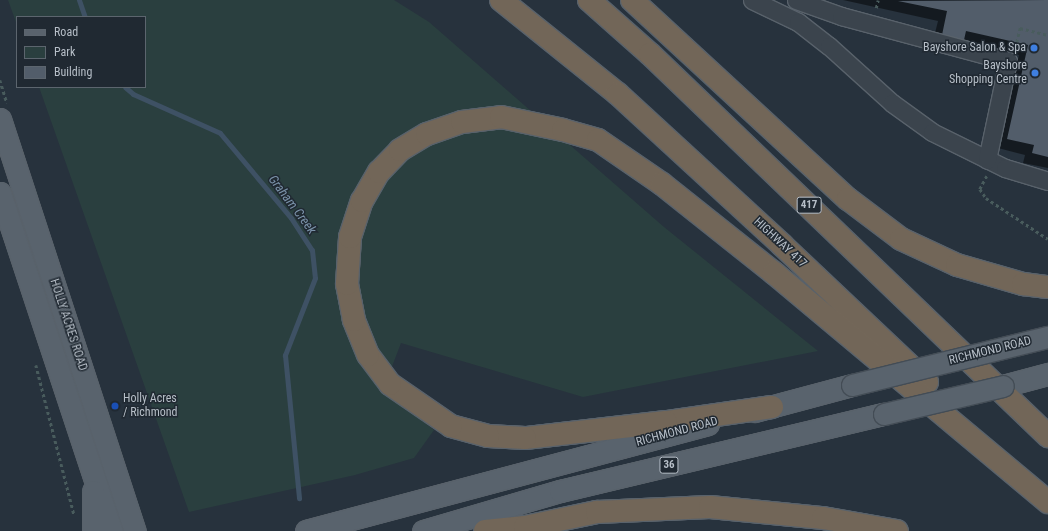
<!DOCTYPE html>
<style>
body{margin:0}
#map{position:relative;width:1048px;height:531px;overflow:hidden;background:#27323d;font-family:"Roboto Condensed",sans-serif}
div>[style]{position:absolute}
.green>*{inset:0;background:#2a3f3f}
.shadow>*{inset:0;background:#0007}
.stream>*{height:5px;margin:-2.5px;padding:0 2.5px;transform-origin:2.5px;border-radius:2.5px;background:#3e5164}
.building>*{inset:0;background:#525d6a}
.path>*{height:2.5px;margin-top:-1.25px;transform-origin:0;background:repeating-linear-gradient(90deg,#495c5d 0 3px,transparent 0 6px)}
.roads{filter:drop-shadow(1px 0 #59626b) drop-shadow(-1px 0 #59626b) drop-shadow(0 1px #59626b) drop-shadow(0 -1px #59626b)}
.minor>*{height:17px;margin:-8.5px;padding:0 8.5px;transform-origin:8.5px;border-radius:8.5px;background:#3b444d}
.major>*{height:21px;margin:-10.5px;padding:0 10.5px;transform-origin:10.5px;border-radius:10.5px;background:#59636d}
.highway>*{height:22px;margin:-11px;padding:0 11px;transform-origin:11px;border-radius:11px;background:#726658}
.bridges{filter:drop-shadow(1px 0 #444d56) drop-shadow(-1px 0 #444d56) drop-shadow(0 1px #444d56) drop-shadow(0 -1px #444d56)}
.major-bridge>*{height:21px;margin:-10.5px;padding:0 10.5px;transform-origin:10.5px;border-radius:10.5px;background:#59636d}
.dots>*{width:11px;height:11px;translate:-50% -50%;box-sizing:border-box;border:2px solid #202932;border-radius:50%}
span{translate:-50% -50%;white-space:nowrap;text-align:center;line-height:1.15;-webkit-text-stroke:3px #202932;paint-order:stroke}
.shield-label span{padding:1px 3px;background:#202932;border:1px solid;border-radius:3px;-webkit-text-stroke-width:0}
.shield-label{font-size:11px;color:#b7bfc8;font-weight:700}
.poi-label{font-size:12px;color:#b7bfc8}
.right{translate:-100% -50%;text-align:right}
.left{translate:0 -50%;text-align:left}
.street-label{font-size:12px;color:#b7bfc8}
.water-label{font-size:13px;color:#7a92a9;font-style:italic}
.legend{position:absolute;left:16px;top:16px;width:130px;height:72px;box-sizing:border-box;background:#202932;border:1px solid #5c656e;margin:0;padding:5px 7px;list-style:none;font-size:12px;color:#b7bfc8}
.legend li{display:flex;align-items:center;gap:8px;height:20px}
.legend b{width:20px;border:1px solid #5c656e}
</style>
<div id="map">
<div class="green">
<i style="clip-path:polygon(8px 0,394px 0,429px 22px,664px 227px,818px 351px,583px 397px,401px 343px,383px 390px,434px 430px,414px 458px,355px 475px,189px 512px,39px 87px,145px 87px,145px 17px,17px 17px,17px 25px)"></i>
</div>
<div class="shadow">
<i style="clip-path:polygon(843px 0,1048px 0,1048px 168px,1023px 163px,1025px 155px,998px 148px,1019px 55px,961px 41px,932px 45px,938px 21px)"></i>
</div>
<div class="stream">
<i style="left:79px;top:0;width:18px;rotate:71deg"></i>
<i style="left:125px;top:87px;width:11px;rotate:41deg"></i>
<i style="left:133px;top:94px;width:95px;rotate:24.1deg"></i>
<i style="left:220px;top:133px;width:111px;rotate:50.1deg"></i>
<i style="left:291px;top:218px;width:38px;rotate:57deg"></i>
<i style="left:312px;top:250px;width:28px;rotate:84deg"></i>
<i style="left:315px;top:278px;width:83px;rotate:111.3deg"></i>
<i style="left:285px;top:355px;width:144px;rotate:84.4deg"></i>
</div>
<div class="building">
<i style="clip-path:polygon(1048px 0,1048px 157px,1032px 153px,1034px 145px,1007px 139px,1028px 45px,966px 31px,964px 40px,942px 35px,947px 11px,898px 1px)"></i>
</div>
<div class="path">
<i style="left:876px;top:8px;width:8px;rotate:-76deg"></i>
<i style="left:1015px;top:48px;width:21px;rotate:-76deg"></i>
<i style="left:1020px;top:28px;width:29px;rotate:14deg"></i>
<i style="left:0;top:80px;width:24px;rotate:73deg"></i>
<i style="left:987px;top:176px;width:15px;rotate:118deg"></i>
<i style="left:980px;top:189px;width:11px;rotate:56deg"></i>
<i style="left:986px;top:198px;width:74px;rotate:33.5deg"></i>
<i style="left:36px;top:365px;width:154px;rotate:75.7deg"></i>
</div>
<div class="roads">
<div class="minor">
<i style="left:752px;top:0;width:51px;rotate:25.6deg"></i>
<i style="left:798px;top:22px;width:39px;rotate:38deg"></i>
<i style="left:829px;top:46px;width:85px;rotate:42.1deg"></i>
<i style="left:892px;top:103px;width:49px;rotate:35.9deg"></i>
<i style="left:932px;top:132px;width:81px;rotate:26.3deg"></i>
<i style="left:1005px;top:168px;width:45px;rotate:16.8deg"></i>
<i style="left:796px;top:0;width:48px;rotate:19.6deg"></i>
<i style="left:841px;top:16px;width:173px;rotate:15.1deg"></i>
<i style="left:1008px;top:61px;width:101px;rotate:102deg"></i>
</div>
<div class="major">
<i style="left:0;top:119px;width:434px;rotate:71.9deg"></i>
<i style="left:0;top:193px;width:356px;rotate:71.7deg"></i>
<i style="left:1003px;top:386px;width:47px;rotate:-14.9deg"></i>
<i style="left:755px;top:411px;width:100px;rotate:-15deg"></i>
<i style="left:93px;top:491px;width:40px;rotate:90deg"></i>
<i style="left:306px;top:531px;width:416px;rotate:-14.9deg"></i>
<i style="left:423px;top:531px;width:143px;rotate:-16.3deg"></i>
<i style="left:560px;top:491px;width:333px;rotate:-13.4deg"></i>
</div>
<div class="highway">
<i style="left:501px;top:0;width:150px;rotate:38.8deg"></i>
<i style="left:618px;top:94px;width:222px;rotate:42.6deg"></i>
<i style="left:781px;top:244px;width:201px;rotate:43.4deg"></i>
<i style="left:589px;top:0;width:81px;rotate:41.5deg"></i>
<i style="left:650px;top:54px;width:552px;rotate:43.82deg"></i>
<i style="left:632px;top:0;width:294px;rotate:42.7deg"></i>
<i style="left:848px;top:199px;width:66px;rotate:37deg"></i>
<i style="left:901px;top:239px;width:62px;rotate:24.9deg"></i>
<i style="left:957px;top:265px;width:69px;rotate:16.1deg"></i>
<i style="left:1023px;top:284px;width:25px;rotate:7deg"></i>
<i style="left:772px;top:407px;width:107px;rotate:171.9deg"></i>
<i style="left:666px;top:422px;width:142px;rotate:173.5deg"></i>
<i style="left:525px;top:438px;width:37px;rotate:-177deg"></i>
<i style="left:488px;top:436px;width:38px;rotate:-165deg"></i>
<i style="left:451px;top:426px;width:74px;rotate:-145.5deg"></i>
<i style="left:390px;top:384px;width:36px;rotate:-127deg"></i>
<i style="left:368px;top:355px;width:38px;rotate:-112deg"></i>
<i style="left:354px;top:320px;width:37px;rotate:-101deg"></i>
<i style="left:347px;top:284px;width:47px;rotate:-86.3deg"></i>
<i style="left:350px;top:237px;width:38px;rotate:-72deg"></i>
<i style="left:362px;top:201px;width:34px;rotate:-60deg"></i>
<i style="left:379px;top:172px;width:30px;rotate:-46deg"></i>
<i style="left:400px;top:150px;width:31px;rotate:-31deg"></i>
<i style="left:427px;top:134px;width:37px;rotate:-19deg"></i>
<i style="left:462px;top:122px;width:39px;rotate:-7deg"></i>
<i style="left:501px;top:117px;width:63px;rotate:11.8deg"></i>
<i style="left:563px;top:130px;width:36px;rotate:16deg"></i>
<i style="left:598px;top:140px;width:78px;rotate:34.5deg"></i>
<i style="left:662px;top:184px;width:143px;rotate:38.5deg"></i>
<i style="left:774px;top:273px;width:357px;rotate:39.9deg"></i>
<i style="left:485px;top:531px;width:40px;rotate:-5.7deg"></i>
<i style="left:525px;top:527px;width:74px;rotate:-11.8deg"></i>
<i style="left:597px;top:512px;width:113px;rotate:-2.5deg"></i>
<i style="left:710px;top:507px;width:114px;rotate:5.6deg"></i>
<i style="left:823px;top:518px;width:75px;rotate:10deg"></i>
</div>
</div>
<div class="bridges">
<div class="major-bridge">
<i style="left:852px;top:385px;width:202px;rotate:-13.8deg"></i>
<i style="left:884px;top:414px;width:122px;rotate:-13.2deg"></i>
</div>
</div>
<div class="dots">
<i style="left:1034px;top:48px;background:#3f7fe0"></i>
<i style="left:1035px;top:73px;background:#3f7fe0"></i>
<i style="left:115px;top:406px;background:#1a4fb4"></i>
</div>
<div class="shield-label">
<span style="left:809px;top:205px">417</span>
<span style="left:669px;top:465px">36</span>
</div>
<div class="poi-label">
<span class="right" style="left:1026px;top:48px">Bayshore Salon &amp; Spa</span>
<span class="right" style="left:1027px;top:73px">Bayshore<br>Shopping Centre</span>
<span class="left" style="left:123px;top:406px">Holly Acres<br>/ Richmond</span>
</div>
<div class="street-label">
<span style="left:780px;top:243px;rotate:43deg">HIGHWAY 417</span>
<span style="left:68px;top:325px;rotate:72deg">HOLLY ACRES ROAD</span>
<span style="left:990px;top:351px;rotate:-14deg">RICHMOND ROAD</span>
<span style="left:677px;top:432px;rotate:-15deg">RICHMOND ROAD</span>
</div>
<div class="water-label">
<span style="left:292px;top:205px;rotate:53deg">Graham Creek</span>
</div>
<ul class="legend">
<li><b style="height:5px;background:#59636d"></b>Road</li>
<li><b style="height:11px;background:#2a3f3f"></b>Park</li>
<li><b style="height:11px;background:#525d6a"></b>Building</li>
</ul>
</div>
